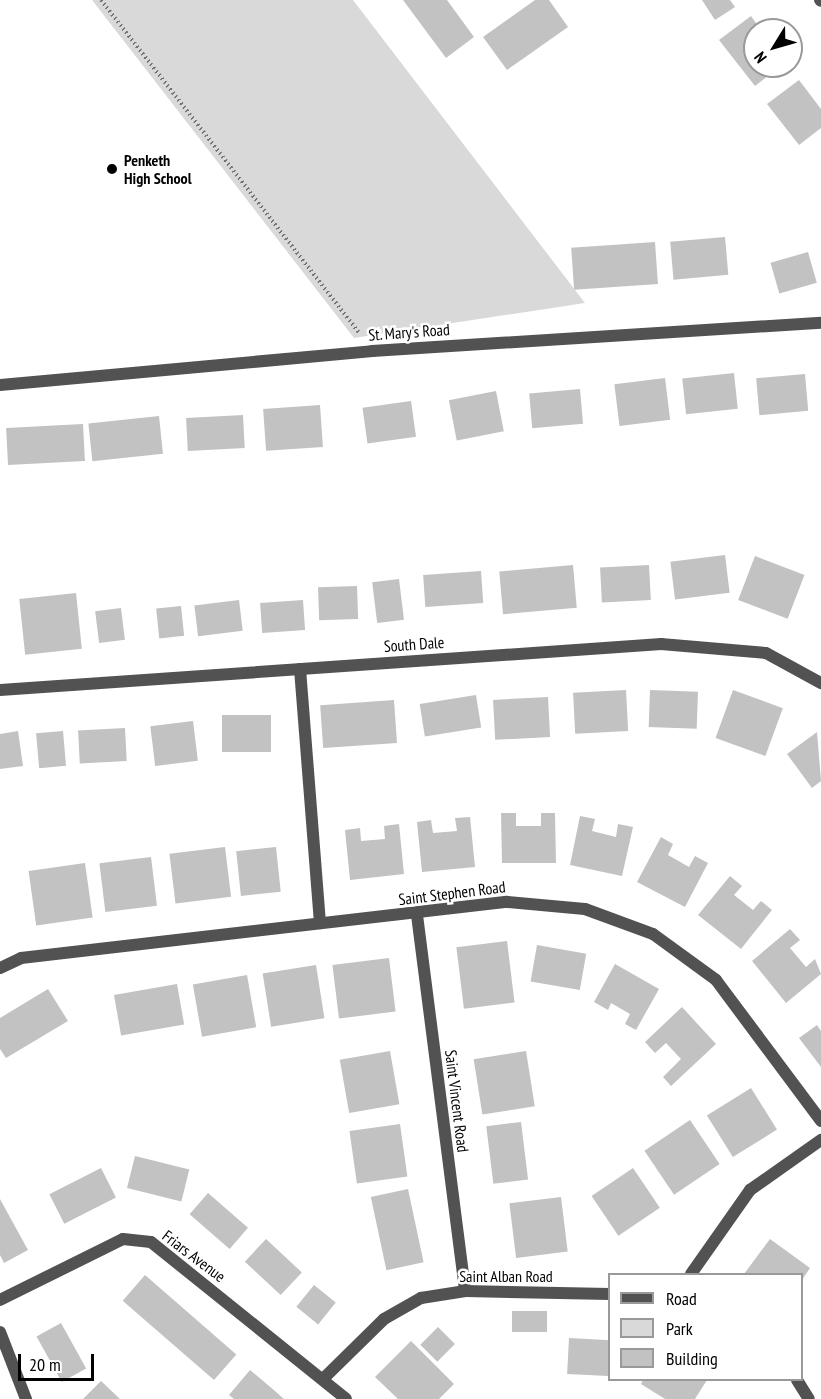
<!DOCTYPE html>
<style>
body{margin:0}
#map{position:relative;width:821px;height:1399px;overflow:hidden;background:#fff;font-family:"PT Sans Narrow",sans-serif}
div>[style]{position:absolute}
.green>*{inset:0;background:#d9d9d9}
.building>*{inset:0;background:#c2c2c2;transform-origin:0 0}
.path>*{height:4px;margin-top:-2px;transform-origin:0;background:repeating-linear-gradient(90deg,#747474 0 1.5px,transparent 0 4.5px)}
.minor>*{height:12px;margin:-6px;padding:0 6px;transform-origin:6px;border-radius:6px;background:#525252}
.tertiary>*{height:12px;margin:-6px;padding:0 6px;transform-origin:6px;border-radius:6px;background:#525252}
.dots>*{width:16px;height:16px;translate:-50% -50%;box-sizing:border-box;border:3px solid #fff;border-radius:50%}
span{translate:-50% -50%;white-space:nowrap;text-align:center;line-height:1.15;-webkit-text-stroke:5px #fff;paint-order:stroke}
.poi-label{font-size:16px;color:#000;font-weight:700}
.left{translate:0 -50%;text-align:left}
.street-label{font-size:16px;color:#000}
.legend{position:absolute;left:608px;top:1273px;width:195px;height:108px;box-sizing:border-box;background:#fff;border:2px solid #999;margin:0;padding:8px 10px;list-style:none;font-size:18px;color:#000}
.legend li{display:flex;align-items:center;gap:12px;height:30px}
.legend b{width:30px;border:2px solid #999}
.north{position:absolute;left:743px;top:18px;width:60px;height:60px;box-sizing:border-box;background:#fff;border:2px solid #999;border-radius:50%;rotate:233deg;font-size:16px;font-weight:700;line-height:24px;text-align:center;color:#000}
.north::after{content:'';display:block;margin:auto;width:21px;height:27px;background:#000;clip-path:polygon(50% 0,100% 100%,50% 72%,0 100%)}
.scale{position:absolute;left:18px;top:1354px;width:76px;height:27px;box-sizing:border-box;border:3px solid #000;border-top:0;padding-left:8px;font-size:18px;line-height:21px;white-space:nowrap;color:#000;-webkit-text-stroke:4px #fff;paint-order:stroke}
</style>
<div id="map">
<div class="green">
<i style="clip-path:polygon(92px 0,353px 0,585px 303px,354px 338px)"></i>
</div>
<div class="building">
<i style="clip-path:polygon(403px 0,447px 0,474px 37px,446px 58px)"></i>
<i style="clip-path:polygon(535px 0,549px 0,568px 27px,507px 70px,483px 37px)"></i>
<i style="clip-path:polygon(702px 0,730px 0,735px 7px,715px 20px)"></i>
<i style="clip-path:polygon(751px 16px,761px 30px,755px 30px,755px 66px,781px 66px,755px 86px,719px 40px)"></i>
<i style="clip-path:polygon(799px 80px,821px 109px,821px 128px,799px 145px,767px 104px)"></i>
<i style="left:725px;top:237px;width:38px;height:55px;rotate:85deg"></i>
<i style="left:655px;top:242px;width:42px;height:84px;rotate:86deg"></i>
<i style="left:808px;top:252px;width:32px;height:39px;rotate:74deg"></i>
<i style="left:734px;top:373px;width:36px;height:52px;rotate:84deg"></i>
<i style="left:805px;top:374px;width:37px;height:49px;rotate:85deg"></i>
<i style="left:665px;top:378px;width:42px;height:51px;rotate:83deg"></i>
<i style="left:580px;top:389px;width:35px;height:51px;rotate:85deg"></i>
<i style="left:496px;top:391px;width:41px;height:48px;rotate:79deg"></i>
<i style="left:411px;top:401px;width:36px;height:49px;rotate:82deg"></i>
<i style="left:320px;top:405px;width:42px;height:57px;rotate:86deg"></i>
<i style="left:243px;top:415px;width:33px;height:57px;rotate:87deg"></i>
<i style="left:159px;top:416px;width:38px;height:71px;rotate:84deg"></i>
<i style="left:83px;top:424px;width:37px;height:77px;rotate:87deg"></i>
<i style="left:725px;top:555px;width:38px;height:55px;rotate:83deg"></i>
<i style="left:755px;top:556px;width:53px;height:47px;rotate:21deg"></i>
<i style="left:573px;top:565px;width:43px;height:74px;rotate:85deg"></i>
<i style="left:649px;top:565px;width:35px;height:49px;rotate:87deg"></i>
<i style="left:481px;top:571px;width:32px;height:58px;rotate:86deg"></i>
<i style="left:399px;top:579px;width:41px;height:27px;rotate:83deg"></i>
<i style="left:357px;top:586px;width:33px;height:39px;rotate:88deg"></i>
<i style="left:76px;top:593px;width:56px;height:57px;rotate:84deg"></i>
<i style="left:239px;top:600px;width:31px;height:45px;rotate:83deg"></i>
<i style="left:303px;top:600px;width:30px;height:43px;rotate:86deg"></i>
<i style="left:181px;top:606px;width:30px;height:25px;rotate:84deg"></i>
<i style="left:121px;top:608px;width:32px;height:26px;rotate:83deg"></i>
<i style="left:626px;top:690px;width:41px;height:53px;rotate:87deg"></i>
<i style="left:650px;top:690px;width:48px;height:37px;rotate:2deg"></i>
<i style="left:733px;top:690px;width:53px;height:51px;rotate:20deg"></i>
<i style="left:476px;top:695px;width:33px;height:57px;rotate:81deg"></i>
<i style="left:548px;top:697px;width:40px;height:55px;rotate:87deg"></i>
<i style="left:394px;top:700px;width:43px;height:74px;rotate:86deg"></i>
<i style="left:222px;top:715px;width:49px;height:37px"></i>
<i style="left:193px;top:721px;width:40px;height:43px;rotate:83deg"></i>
<i style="left:125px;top:728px;width:33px;height:47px;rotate:87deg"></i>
<i style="clip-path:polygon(18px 731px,23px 766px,0 769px,0 734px)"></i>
<i style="left:63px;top:731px;width:35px;height:27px;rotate:85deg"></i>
<i style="clip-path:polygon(817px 732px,821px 781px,812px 788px,787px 754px)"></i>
<i style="clip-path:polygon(501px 813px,516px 813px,516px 826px,541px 826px,541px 813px,555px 813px,556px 863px,502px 863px)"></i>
<i style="clip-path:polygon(580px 816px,595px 819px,592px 831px,616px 837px,618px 824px,633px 827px,622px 876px,570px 865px)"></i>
<i style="clip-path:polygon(470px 817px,475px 867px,422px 872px,417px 822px,431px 820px,433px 833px,457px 831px,455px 818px)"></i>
<i style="clip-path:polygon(399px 824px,404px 874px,350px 880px,345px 830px,360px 828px,361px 841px,385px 839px,384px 826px)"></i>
<i style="clip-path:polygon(661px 837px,673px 844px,668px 855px,689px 867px,695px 856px,708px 863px,685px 907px,637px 882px)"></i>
<i style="left:225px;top:847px;width:50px;height:56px;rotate:83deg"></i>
<i style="left:276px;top:847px;width:45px;height:40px;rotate:84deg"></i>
<i style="left:151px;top:857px;width:49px;height:52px;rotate:83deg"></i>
<i style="left:85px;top:863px;width:55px;height:57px;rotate:82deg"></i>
<i style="clip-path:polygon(730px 876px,742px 886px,734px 895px,753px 910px,761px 901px,772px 910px,741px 949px,698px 915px)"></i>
<i style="clip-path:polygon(790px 929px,800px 940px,790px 948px,806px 967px,815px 959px,821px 974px,786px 1003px,752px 961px)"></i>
<i style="left:507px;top:941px;width:62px;height:51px;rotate:83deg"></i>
<i style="left:537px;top:945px;width:50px;height:37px;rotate:10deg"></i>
<i style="left:389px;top:958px;width:54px;height:57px;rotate:83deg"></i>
<i style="clip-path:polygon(615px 964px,659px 989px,636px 1030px,625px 1024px,630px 1014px,611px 1003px,608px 1010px,594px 1002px)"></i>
<i style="left:316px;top:965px;width:54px;height:54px;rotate:81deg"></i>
<i style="left:247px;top:975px;width:53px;height:55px;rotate:80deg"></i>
<i style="left:177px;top:984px;width:41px;height:64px;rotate:80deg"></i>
<i style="clip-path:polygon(48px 989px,68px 1021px,6px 1058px,0 1049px,0 1018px)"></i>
<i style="clip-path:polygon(682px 1007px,716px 1044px,671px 1086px,663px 1077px,681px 1059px,666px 1043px,655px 1053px,645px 1042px)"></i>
<i style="clip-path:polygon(817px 1025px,821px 1031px,821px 1067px,799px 1038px)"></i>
<i style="left:390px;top:1051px;width:54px;height:51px;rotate:80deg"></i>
<i style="left:526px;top:1051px;width:56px;height:53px;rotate:81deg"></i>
<i style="left:751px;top:1088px;width:49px;height:52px;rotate:58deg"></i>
<i style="left:690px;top:1120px;width:53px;height:55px;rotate:56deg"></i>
<i style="left:521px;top:1122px;width:58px;height:35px;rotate:83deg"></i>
<i style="left:400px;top:1124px;width:53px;height:51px;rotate:82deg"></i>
<i style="left:135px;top:1156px;width:56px;height:33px;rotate:14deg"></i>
<i style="left:101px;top:1168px;width:33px;height:58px;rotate:63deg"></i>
<i style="left:633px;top:1168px;width:48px;height:50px;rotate:56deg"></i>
<i style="left:408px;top:1189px;width:75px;height:38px;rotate:78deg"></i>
<i style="left:208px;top:1193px;width:53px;height:28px;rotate:41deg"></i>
<i style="left:561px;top:1197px;width:55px;height:52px;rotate:83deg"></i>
<i style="clip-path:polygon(0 1199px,28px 1250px,4px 1263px,0 1255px)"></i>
<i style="left:266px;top:1239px;width:49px;height:31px;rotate:43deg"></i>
<i style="clip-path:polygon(770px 1239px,810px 1268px,802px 1280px,802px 1274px,744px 1274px)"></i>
<i style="left:145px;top:1275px;width:121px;height:34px;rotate:41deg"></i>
<i style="left:314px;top:1285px;width:28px;height:28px;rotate:39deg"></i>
<i style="left:547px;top:1311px;width:21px;height:35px;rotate:90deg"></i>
<i style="left:61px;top:1323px;width:52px;height:28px;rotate:61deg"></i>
<i style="left:438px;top:1327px;width:24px;height:25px;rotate:45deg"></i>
<i style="left:569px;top:1338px;width:41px;height:36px;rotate:3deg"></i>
<i style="clip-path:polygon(411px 1341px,454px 1384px,439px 1399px,398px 1399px,375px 1377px)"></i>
<i style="clip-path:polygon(250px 1370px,275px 1391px,284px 1399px,234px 1399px,229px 1395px)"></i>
<i style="clip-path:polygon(643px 1380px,707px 1380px,695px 1399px,665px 1399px,641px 1384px)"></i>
<i style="clip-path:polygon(101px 1381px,120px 1399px,83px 1399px)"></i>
</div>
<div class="path">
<i style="left:101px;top:0;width:421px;rotate:52.2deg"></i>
</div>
<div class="minor">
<i style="left:300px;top:669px;width:255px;rotate:85.5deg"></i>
<i style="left:0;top:690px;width:663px;rotate:-3.98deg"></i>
<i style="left:661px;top:644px;width:105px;rotate:4.9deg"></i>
<i style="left:766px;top:653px;width:63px;rotate:28.6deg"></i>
<i style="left:417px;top:915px;width:379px;rotate:82.7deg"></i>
<i style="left:0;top:968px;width:23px;rotate:-25deg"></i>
<i style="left:21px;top:958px;width:489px;rotate:-6.6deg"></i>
<i style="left:507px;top:902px;width:78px;rotate:5.1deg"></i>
<i style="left:585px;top:909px;width:72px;rotate:20.2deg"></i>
<i style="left:653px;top:934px;width:78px;rotate:36.1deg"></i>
<i style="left:716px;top:980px;width:176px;rotate:53.3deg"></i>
<i style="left:691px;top:1274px;width:103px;rotate:-54.9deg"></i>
<i style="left:750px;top:1190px;width:87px;rotate:-35.2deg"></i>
<i style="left:0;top:1300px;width:137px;rotate:-26.4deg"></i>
<i style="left:123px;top:1239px;width:28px;rotate:6deg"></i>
<i style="left:151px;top:1242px;width:250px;rotate:38.8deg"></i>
<i style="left:0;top:1332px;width:72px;rotate:68.8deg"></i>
<i style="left:324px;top:1378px;width:84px;rotate:-44.5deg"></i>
<i style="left:384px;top:1319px;width:43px;rotate:-29.6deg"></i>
<i style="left:421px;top:1298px;width:45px;rotate:-9deg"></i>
<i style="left:465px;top:1291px;width:145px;rotate:1.2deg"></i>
<i style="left:797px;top:1380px;width:22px;rotate:58deg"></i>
</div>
<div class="tertiary">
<i style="left:820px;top:0;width:1px;rotate:45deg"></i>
<i style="left:0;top:385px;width:374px;rotate:-5.2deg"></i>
<i style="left:372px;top:351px;width:450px;rotate:-3.6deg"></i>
</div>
<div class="dots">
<i style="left:112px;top:169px;background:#000"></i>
</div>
<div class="poi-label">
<span class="left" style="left:124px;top:169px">Penketh<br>High School</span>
</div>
<div class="street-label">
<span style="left:409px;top:332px;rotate:-4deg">St. Mary's Road</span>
<span style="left:414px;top:644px;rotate:-4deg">South Dale</span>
<span style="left:452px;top:893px;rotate:-7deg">Saint Stephen Road</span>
<span style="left:457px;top:1101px;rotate:83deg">Saint Vincent Road</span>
<span style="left:194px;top:1256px;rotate:37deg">Friars Avenue</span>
<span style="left:506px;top:1276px">Saint Alban Road</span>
</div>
<ul class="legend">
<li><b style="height:8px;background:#525252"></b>Road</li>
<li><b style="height:16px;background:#d9d9d9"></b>Park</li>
<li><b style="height:16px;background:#c2c2c2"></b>Building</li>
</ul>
<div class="north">N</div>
<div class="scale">20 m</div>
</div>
